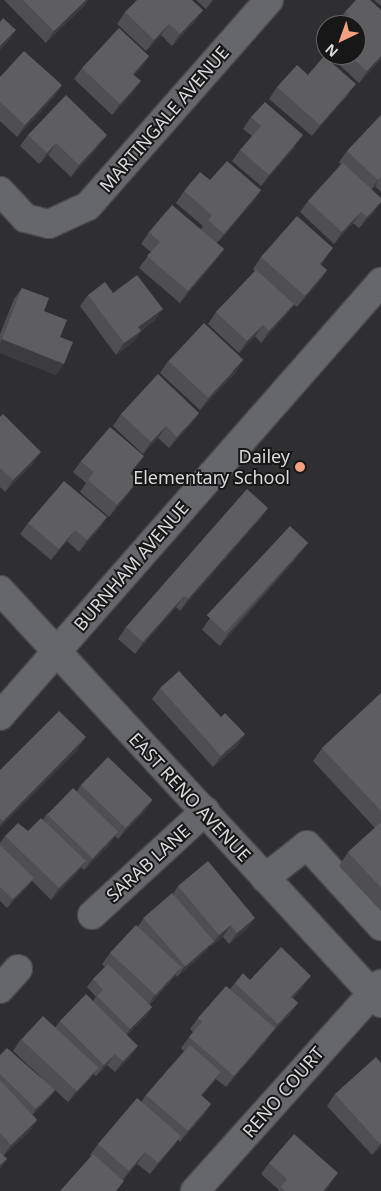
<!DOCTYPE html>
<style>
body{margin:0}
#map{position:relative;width:381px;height:1191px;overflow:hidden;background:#2f2f32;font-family:"Noto Sans",sans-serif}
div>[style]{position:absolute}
.roads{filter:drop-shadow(1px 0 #4a4a4b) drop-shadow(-1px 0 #4a4a4b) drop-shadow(0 1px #4a4a4b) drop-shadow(0 -1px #4a4a4b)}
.minor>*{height:28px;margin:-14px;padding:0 14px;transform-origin:14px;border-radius:14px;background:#66676a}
.wall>*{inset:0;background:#4f4f51}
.shaded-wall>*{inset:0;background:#3c3c3f}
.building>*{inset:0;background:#5e5e60;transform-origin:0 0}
.dots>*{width:14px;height:14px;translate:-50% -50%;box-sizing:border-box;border:2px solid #171718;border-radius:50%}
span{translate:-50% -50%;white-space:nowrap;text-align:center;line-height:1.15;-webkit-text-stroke:4px #171718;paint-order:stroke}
.street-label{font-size:18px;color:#dadadb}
.poi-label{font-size:18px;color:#dadadb}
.right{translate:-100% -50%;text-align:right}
.north{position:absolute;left:316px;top:15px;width:50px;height:50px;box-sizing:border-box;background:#171718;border:1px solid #656566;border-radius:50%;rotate:222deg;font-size:14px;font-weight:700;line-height:20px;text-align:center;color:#dadadb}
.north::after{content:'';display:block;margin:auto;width:18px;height:22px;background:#f2a081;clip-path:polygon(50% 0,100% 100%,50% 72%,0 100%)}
</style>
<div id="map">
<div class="roads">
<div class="minor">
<i style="left:0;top:191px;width:37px;rotate:47deg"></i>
<i style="left:25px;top:218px;width:25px;rotate:14deg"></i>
<i style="left:49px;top:224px;width:43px;rotate:-24.8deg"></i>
<i style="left:88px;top:206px;width:274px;rotate:-48.7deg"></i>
<i style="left:0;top:590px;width:562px;rotate:47.31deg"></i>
<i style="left:0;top:716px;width:578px;rotate:-48.72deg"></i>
<i style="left:265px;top:878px;width:53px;rotate:-38.2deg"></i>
<i style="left:307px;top:845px;width:110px;rotate:47.6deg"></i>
<i style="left:92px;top:915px;width:154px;rotate:-42.6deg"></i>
<i style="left:0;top:989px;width:27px;rotate:-48deg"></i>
<i style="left:195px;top:1191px;width:278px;rotate:-48.1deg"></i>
</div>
</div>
<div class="wall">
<i style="clip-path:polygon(4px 0,88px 0,85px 5px,46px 43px)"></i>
<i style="clip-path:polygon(196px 0,213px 0,206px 9px)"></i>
<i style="clip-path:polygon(356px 0,381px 59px,359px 83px,329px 55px,356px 55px,356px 25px,339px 25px,337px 23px,345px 12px)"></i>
<i style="clip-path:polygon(374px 0,381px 0,381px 6px)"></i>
<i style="clip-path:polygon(203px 10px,195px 21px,172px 46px,161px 35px,146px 51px,117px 24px,125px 12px)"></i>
<i style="clip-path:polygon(149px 56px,141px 68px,134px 75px,133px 92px,112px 115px,74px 79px,82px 68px)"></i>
<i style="clip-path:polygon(308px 75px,348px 95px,312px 136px,269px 99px,277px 87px)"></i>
<i style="clip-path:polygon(0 77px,62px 85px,54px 97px,17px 137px,0 121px)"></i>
<i style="clip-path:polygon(381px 115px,381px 192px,375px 186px,372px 189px,375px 211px,359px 228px,353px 223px,334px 244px,300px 212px,308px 201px,341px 164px,339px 162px,347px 151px)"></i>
<i style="clip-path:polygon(251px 117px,295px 147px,261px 186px,232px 161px,240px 150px,252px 136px,243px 129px)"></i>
<i style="clip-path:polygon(28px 135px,99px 146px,71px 177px,48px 155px,39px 164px,20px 146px)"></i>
<i style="clip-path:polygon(210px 180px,261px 190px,253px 202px,217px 243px,224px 249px,216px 260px,180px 303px,139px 268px,151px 252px,141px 244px,149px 232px,201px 229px,203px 226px,176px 203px,184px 191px)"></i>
<i style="clip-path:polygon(261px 257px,325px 260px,321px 265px,327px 270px,319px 282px,297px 307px,294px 305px,286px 315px,261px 343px,255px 336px,239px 353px,208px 324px,216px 312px,255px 271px,253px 269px)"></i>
<i style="clip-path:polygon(22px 288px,44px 311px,60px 337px,56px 375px,0 353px,0 334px,14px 299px)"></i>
<i style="clip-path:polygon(113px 293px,155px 320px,141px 331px,133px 342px,116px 355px,80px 306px,88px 295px)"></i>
<i style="clip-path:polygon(168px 361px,236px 372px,200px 410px,160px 373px)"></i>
<i style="clip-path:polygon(199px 413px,191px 424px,169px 448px,158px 438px,143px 454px,113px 426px,121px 414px)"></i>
<i style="clip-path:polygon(0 417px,33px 463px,5px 492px,0 487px)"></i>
<i style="clip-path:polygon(81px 461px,136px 468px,131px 474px,130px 492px,109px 517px,80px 492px,86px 483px,73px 472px)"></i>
<i style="clip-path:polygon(268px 508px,260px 519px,180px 611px,176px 607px,135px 654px,118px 639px,126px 627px)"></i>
<i style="clip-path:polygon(107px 517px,99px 529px,79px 552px,67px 541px,51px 560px,20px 534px,28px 523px)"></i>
<i style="clip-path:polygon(300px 554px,220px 646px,202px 630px,210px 618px)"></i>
<i style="clip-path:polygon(160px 688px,221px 717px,245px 734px,237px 746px,213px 767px,152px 699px)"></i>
<i style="clip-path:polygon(381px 693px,381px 911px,339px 866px,348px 852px,375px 828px,313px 761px,322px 748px)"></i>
<i style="clip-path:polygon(78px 749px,0 827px,0 770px)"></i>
<i style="clip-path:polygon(81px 785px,145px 811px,118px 839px,115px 836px,110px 844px,84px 870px,81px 867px,77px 873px,51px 900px,32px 881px,28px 886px,7px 908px,0 901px,0 843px,5px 836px,28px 831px,43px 820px,47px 814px,77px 791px)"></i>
<i style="clip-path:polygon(178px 886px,247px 929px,229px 944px,223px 937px,211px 946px,210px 946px,205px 952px,177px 977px,176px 975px,149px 1005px,152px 1007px,146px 1016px,127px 1035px,130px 1057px,115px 1072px,107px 1065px,96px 1076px,93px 1074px,90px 1079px,68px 1102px,55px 1090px,49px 1098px,33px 1115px,37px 1120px,29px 1132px,3px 1156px,7px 1159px,0 1168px,0 1055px,43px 1079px,13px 1051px,21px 1039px,55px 1028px,60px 1021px,93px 1001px,96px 997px,87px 987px,93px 979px,105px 967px,102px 964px,110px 953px,138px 926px,144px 918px,173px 894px)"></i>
<i style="clip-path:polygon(250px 980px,303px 987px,293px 998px,298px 1003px,290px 1014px,271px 1034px,267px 1040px,226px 1087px,216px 1079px,202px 1096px,211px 1104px,203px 1116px,180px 1142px,178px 1140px,173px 1147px,150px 1174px,137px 1164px,123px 1180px,90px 1155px,98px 1144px,141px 1102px,146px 1095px,184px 1051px,181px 1048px,193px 1032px,190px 1029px,198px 1018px,230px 989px,235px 983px)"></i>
<i style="clip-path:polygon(381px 1063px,381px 1147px,372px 1155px,327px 1106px,335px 1094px)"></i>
<i style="clip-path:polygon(269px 1163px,330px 1185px,325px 1191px,278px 1191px,279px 1190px,261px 1174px)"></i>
</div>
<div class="shaded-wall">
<i style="clip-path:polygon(86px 0,88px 0,85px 5px,46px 43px,54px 31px)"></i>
<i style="clip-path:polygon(203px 10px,195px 21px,172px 46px,180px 34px)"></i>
<i style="clip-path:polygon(169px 24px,161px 35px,146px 51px,154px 40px)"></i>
<i style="clip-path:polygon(16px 30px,8px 42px,0 50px,0 46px)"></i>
<i style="clip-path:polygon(149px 56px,141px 68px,125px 85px,133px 74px)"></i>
<i style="clip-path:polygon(381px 56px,381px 59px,359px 83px,367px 71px)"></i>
<i style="clip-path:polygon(141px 81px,133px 92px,112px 115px,120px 104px)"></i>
<i style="clip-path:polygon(356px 84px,348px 95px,312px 136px,320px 125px)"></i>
<i style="clip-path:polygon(62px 85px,54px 97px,17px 137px,25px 125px)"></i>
<i style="clip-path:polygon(107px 135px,99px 146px,71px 177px,79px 165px)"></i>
<i style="clip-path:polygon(303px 135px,295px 147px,261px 186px,269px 175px)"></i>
<i style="clip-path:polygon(56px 143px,48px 155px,39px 164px,47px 153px)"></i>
<i style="clip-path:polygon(381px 177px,375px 186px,370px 191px,378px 180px)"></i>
<i style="clip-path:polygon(261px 190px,253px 202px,216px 245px,224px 234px)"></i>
<i style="clip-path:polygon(381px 202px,375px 211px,359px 228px,367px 217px)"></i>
<i style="clip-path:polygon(361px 212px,353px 223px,334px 244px,342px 232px)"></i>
<i style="clip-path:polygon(333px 248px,325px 260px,312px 276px,320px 264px)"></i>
<i style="clip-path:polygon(224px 249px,216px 260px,180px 303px,188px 291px)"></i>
<i style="clip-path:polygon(327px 270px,319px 282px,297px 307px,305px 296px)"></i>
<i style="clip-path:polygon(294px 304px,286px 315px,261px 343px,269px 331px)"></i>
<i style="clip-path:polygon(163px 309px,155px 320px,130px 339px,138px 327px)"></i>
<i style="clip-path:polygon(263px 325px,255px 336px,239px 353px,247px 341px)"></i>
<i style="clip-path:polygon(141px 331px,133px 342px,116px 355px,124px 343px)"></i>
<i style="clip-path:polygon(2px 339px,64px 364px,56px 375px,0 353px,0 342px)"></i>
<i style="clip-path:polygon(244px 360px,236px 372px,200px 410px,208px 399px)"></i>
<i style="clip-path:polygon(199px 413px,191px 424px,169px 448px,177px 437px)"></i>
<i style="clip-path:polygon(166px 426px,158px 438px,143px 454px,151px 442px)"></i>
<i style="clip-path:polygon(41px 452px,33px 463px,5px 492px,13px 480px)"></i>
<i style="clip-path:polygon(144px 456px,136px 468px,122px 485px,130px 473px)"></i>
<i style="clip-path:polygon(138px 481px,130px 492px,109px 517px,117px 505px)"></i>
<i style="clip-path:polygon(268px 508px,260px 519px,180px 611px,188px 599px)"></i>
<i style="clip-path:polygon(107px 517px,99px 529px,79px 552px,87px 540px)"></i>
<i style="clip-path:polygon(75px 530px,67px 541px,51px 560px,59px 549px)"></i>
<i style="clip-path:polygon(308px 543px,300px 554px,220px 646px,228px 634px)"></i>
<i style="clip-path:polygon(184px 596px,176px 607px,135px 654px,143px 642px)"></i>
<i style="clip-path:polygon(245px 734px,237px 746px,213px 767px,221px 756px)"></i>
<i style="clip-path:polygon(86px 737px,78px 749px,0 827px,0 825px,3px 821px)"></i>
<i style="clip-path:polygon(153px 800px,145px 811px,118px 839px,126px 828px)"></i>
<i style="clip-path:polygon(118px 832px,110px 844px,84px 870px,92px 859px)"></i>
<i style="clip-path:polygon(86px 861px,77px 873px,51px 900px,59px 888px)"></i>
<i style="clip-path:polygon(34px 878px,28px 886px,7px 908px,13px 899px)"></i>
<i style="clip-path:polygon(255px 918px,247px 929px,229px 944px,237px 933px)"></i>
<i style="clip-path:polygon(231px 925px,223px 937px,211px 946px,219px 935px)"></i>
<i style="clip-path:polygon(214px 941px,205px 952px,177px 977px,185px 966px)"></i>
<i style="clip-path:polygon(181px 967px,173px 978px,147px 1006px,155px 995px)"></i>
<i style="clip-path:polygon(311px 976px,303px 987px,283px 1008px,291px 997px)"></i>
<i style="clip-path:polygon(298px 1003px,290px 1014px,271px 1034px,267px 1040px,226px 1087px,234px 1076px,274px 1030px,278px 1024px)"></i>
<i style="clip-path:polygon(152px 1007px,146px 1016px,125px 1037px,130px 1029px)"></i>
<i style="clip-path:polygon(138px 1046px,130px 1057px,115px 1072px,123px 1061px)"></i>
<i style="clip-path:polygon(115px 1054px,107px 1065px,96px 1076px,104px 1065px)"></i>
<i style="clip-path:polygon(98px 1068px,90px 1079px,68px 1102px,76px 1091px)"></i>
<i style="clip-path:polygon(221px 1072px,213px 1083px,193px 1106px,201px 1095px)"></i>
<i style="clip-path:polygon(55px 1090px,49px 1098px,30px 1118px,36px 1109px)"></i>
<i style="clip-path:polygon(211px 1104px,203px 1116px,180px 1142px,188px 1131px)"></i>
<i style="clip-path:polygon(37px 1120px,29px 1132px,3px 1156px,11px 1145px)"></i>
<i style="clip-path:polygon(181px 1136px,173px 1147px,150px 1174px,158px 1163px)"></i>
<i style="clip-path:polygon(381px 1143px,381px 1147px,372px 1155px)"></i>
<i style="clip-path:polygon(145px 1152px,137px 1164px,121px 1182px,129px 1171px)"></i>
<i style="clip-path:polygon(7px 1159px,1px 1168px,0 1168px,0 1165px)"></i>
<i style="clip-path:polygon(338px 1173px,330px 1185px,325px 1191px,323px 1191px)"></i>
</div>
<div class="building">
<i style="clip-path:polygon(23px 0,86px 0,54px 31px)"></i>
<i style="clip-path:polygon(137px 0,192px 0,203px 10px,180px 34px,169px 24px,154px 40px,125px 12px)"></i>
<i style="clip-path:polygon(356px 0,370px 0,381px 10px,381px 56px,367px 71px,349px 55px,356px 55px,356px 25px,349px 25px,353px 20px,345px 12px)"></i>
<i style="clip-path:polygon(3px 18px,16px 30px,0 46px,0 22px)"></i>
<i style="clip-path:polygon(119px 28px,149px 56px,133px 74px,141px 81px,120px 104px,82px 68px)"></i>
<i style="clip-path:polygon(24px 51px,62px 85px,25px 125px,0 102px,0 77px)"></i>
<i style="clip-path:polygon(324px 56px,356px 84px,320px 125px,277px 87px,297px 65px,308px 75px)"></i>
<i style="clip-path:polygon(66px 95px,107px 135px,79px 165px,56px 143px,47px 153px,28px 135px)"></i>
<i style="clip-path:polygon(265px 102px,303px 135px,269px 175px,240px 150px,261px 126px,251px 117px)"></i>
<i style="clip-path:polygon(381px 115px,381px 177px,378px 180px,347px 151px)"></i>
<i style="clip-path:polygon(227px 161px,261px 190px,224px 234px,208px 220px,212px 215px,184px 191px,200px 172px,210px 180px)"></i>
<i style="clip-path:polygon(343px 163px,381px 198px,381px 202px,367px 217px,361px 212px,342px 232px,308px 201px)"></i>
<i style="clip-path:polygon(172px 205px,224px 249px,188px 291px,147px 256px,160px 242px,149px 232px)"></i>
<i style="clip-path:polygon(297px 216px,333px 248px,320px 264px,327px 270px,305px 296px,261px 257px)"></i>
<i style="clip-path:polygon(256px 270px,294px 304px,269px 331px,263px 325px,247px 341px,216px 312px)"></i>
<i style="clip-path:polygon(137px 275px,163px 309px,138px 327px,141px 331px,124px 343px,88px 295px,105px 282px,113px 293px)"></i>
<i style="clip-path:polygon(22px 288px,49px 298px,44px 311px,67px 320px,60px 337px,73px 342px,64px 364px,2px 339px)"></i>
<i style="left:204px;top:323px;width:54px;height:52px;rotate:43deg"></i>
<i style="clip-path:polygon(158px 374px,199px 413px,177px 437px,166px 426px,151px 442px,121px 414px)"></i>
<i style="clip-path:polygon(3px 414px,41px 452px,13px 480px,0 468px,0 417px)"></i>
<i style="clip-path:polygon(110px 427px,144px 456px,130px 473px,138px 481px,117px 505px,88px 480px,94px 472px,81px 461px)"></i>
<i style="clip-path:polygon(64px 481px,107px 517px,87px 540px,75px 530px,59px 549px,28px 523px)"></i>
<i style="clip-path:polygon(247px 489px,268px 508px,188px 599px,184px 596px,143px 642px,126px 627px)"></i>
<i style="left:290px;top:526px;width:25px;height:122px;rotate:43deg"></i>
<i style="clip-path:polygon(179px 671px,221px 717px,225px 713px,245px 734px,221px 756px,160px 688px)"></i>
<i style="clip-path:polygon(381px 693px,381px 811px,322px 748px)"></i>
<i style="clip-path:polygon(59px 711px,86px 737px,3px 821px,0 818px,0 770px)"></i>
<i style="left:108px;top:757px;width:62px;height:39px;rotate:44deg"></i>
<i style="left:73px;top:788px;width:63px;height:37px;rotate:44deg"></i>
<i style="clip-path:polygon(41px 818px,86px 861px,59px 888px,5px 836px,18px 823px,28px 831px)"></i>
<i style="clip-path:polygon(381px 822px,381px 888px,348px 852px)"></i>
<i style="clip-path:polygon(0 845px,34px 878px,13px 899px,0 887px)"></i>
<i style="clip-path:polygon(208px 861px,255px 918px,237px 933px,231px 925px,219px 935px,178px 886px)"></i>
<i style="left:172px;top:893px;width:64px;height:38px;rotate:49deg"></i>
<i style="left:136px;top:925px;width:62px;height:38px;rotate:43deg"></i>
<i style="clip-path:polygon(281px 947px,311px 976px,291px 997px,298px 1003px,278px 1024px,235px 983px,243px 973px,250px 980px)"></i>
<i style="clip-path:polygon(108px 964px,152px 1007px,130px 1029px,97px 996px,103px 990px,93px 979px)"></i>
<i style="clip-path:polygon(226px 986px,275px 1028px,234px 1076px,189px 1037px,202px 1022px,198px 1018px)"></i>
<i style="clip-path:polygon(86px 994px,138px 1046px,123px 1061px,115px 1054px,104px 1065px,60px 1021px)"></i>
<i style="left:43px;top:1016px;width:76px;height:32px;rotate:43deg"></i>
<i style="clip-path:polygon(190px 1045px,221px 1072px,201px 1095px,211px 1104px,188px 1131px,146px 1095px)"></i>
<i style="clip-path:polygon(7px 1048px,55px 1090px,36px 1109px,0 1074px,0 1055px)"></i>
<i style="clip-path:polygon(376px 1057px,381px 1063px,381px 1143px,380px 1144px,335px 1094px)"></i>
<i style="clip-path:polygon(0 1080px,37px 1120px,11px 1145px,0 1133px)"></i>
<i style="clip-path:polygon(137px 1098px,181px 1136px,158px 1163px,145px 1152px,129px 1171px,98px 1144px)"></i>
<i style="clip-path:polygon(294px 1134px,338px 1173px,323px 1191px,285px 1191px,281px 1187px,287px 1179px,269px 1163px)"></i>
<i style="clip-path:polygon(0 1152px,7px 1159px,0 1165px)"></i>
<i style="clip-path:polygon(93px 1154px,124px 1181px,116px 1191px,60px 1191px)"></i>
</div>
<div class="dots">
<i style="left:300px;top:467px;background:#f2a081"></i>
</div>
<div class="street-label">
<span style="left:164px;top:119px;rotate:-49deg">MARTINGALE AVENUE</span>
<span style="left:131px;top:566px;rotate:-49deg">BURNHAM AVENUE</span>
<span style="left:190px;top:797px;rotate:47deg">EAST RENO AVENUE</span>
<span style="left:148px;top:863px;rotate:-42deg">SARAB LANE</span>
<span style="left:283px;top:1092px;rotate:-49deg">RENO COURT</span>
</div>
<div class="poi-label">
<span class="right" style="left:290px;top:467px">Dailey<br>Elementary School</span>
</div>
<div class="north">N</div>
</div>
